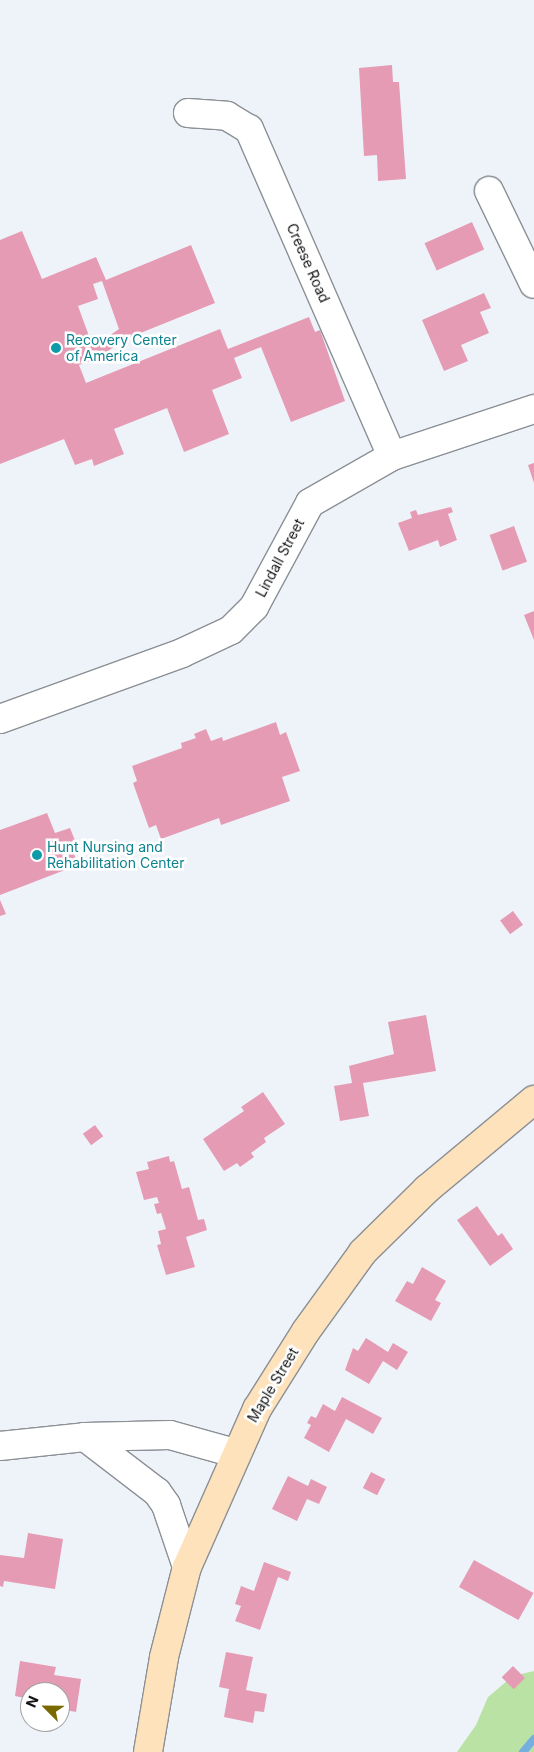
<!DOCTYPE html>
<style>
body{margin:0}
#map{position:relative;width:534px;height:1752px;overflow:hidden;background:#eef3f9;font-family:Inter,sans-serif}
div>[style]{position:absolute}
.green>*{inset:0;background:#bae2a4}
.stream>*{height:8px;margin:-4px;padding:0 4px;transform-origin:4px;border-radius:4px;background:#74afe0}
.building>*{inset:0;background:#e59bb4;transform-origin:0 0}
.roads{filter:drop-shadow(1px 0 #8b9095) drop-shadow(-1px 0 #8b9095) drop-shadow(0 1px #8b9095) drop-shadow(0 -1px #8b9095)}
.minor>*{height:28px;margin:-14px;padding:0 14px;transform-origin:14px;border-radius:14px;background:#fff}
.major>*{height:28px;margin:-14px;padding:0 14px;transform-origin:14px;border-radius:14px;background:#fee2bb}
.dots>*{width:14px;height:14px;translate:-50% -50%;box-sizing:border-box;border:2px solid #fff;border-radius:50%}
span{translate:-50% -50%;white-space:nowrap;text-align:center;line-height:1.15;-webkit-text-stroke:5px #fff;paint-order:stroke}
.street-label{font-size:14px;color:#121415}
.culture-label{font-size:14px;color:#0d838f}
.left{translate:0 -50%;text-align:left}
.north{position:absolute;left:20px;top:1682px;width:50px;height:50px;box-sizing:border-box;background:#fff;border:1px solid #a0a1a1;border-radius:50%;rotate:293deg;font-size:14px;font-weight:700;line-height:20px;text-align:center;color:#121415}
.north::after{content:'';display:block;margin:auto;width:18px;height:22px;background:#7a6900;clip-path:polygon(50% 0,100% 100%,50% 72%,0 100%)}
</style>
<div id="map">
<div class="green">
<i style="clip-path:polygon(534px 1671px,534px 1752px,457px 1752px,476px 1725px,488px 1697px,513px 1676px)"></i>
</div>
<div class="stream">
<i style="left:523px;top:1752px;width:17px;rotate:-50deg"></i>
</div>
<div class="building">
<i style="clip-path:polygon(392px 65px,393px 82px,399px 82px,406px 179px,378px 181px,377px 155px,364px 156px,359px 68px)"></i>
<i style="left:472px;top:222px;width:30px;height:52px;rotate:66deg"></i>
<i style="clip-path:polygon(evenodd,22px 231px,42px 279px,96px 257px,106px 280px,191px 245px,215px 303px,123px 340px,100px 357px,79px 365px,86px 383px,220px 329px,228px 349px,309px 317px,315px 332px,320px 330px,345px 401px,291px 422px,261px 347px,234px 358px,242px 378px,212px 390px,229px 434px,184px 452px,167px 408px,114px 429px,124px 454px,94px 466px,92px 459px,75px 465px,64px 439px,0 464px,0 240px,22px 231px,102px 281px,119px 329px,93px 347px,78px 306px,98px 299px,93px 284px,102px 281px)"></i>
<i style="clip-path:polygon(484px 293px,491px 308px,480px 312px,489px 333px,461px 345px,468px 361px,444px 371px,422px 320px)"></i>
<i style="clip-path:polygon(534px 463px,534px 483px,528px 465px)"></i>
<i style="clip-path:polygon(451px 507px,453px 512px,448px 514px,457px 540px,440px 547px,438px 540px,409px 551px,398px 523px,412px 518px,410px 512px,416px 510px,418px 515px)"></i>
<i style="left:514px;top:526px;width:38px;height:26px;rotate:70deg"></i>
<i style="clip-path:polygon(534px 611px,534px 640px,524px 615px)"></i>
<i style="clip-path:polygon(276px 722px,280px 735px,286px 732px,300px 771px,282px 777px,290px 801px,221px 825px,219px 818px,161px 839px,156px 825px,149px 828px,133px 783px,137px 781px,132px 766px,182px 748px,181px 743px,196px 738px,194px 734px,206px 729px,211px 741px,222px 737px,223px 741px)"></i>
<i style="clip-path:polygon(47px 813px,55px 833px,70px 828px,76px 843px,71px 845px,78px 865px,0 895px,0 830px)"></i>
<i style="clip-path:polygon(0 900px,6px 914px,0 916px)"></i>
<i style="left:513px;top:911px;width:17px;height:16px;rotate:54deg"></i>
<i style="clip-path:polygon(426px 1015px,436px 1071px,363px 1083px,369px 1116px,340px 1121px,334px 1086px,352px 1083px,349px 1066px,394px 1054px,388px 1022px)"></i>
<i style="clip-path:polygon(263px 1092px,285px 1124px,264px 1138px,266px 1142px,251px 1153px,254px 1157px,240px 1167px,237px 1163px,224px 1171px,203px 1139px,244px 1111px,241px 1107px)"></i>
<i style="left:95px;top:1125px;width:14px;height:15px;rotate:54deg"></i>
<i style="clip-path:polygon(169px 1156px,170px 1162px,174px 1161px,182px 1189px,189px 1187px,198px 1220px,204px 1219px,207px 1230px,186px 1237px,195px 1267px,166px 1275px,157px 1245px,161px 1244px,158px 1231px,166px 1229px,161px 1213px,157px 1214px,154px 1204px,159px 1203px,157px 1197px,144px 1200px,136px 1172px,149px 1169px,147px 1162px)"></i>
<i style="clip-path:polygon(477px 1206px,498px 1236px,502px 1233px,513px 1249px,490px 1266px,457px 1220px)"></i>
<i style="clip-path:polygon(422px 1267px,446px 1281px,435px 1300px,441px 1303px,431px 1321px,395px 1301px,407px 1281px,413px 1284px)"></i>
<i style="clip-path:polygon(366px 1338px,388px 1352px,393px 1343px,408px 1352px,397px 1370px,383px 1361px,369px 1384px,345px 1370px,353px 1348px,358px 1351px)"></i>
<i style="clip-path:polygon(342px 1397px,382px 1418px,373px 1434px,346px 1419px,329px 1452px,304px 1438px,311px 1425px,307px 1423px,311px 1416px,316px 1418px,323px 1404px,335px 1411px)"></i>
<i style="left:371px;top:1472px;width:16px;height:18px;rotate:27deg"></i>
<i style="clip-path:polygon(288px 1476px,308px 1486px,311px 1479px,327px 1487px,319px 1504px,307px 1499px,297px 1521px,272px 1509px)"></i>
<i style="clip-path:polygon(28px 1533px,63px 1539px,55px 1589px,4px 1581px,3px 1587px,0 1586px,0 1555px,24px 1558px)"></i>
<i style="left:474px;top:1560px;width:68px;height:31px;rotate:29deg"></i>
<i style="clip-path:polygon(264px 1562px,291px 1572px,288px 1581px,278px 1577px,260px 1630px,235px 1621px,241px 1606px,235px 1604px,241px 1586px,254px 1591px)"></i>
<i style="clip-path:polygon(226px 1652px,253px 1657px,246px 1690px,267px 1694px,264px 1712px,255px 1711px,253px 1723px,224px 1717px,229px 1689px,219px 1687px)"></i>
<i style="clip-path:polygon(20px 1661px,56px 1667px,54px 1675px,81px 1679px,76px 1712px,60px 1709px,60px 1692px,30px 1692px,30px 1699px,15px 1696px)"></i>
<i style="left:513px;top:1666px;width:17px;height:16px;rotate:45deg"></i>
</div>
<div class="roads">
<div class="minor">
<i style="left:188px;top:113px;width:39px;rotate:4deg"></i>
<i style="left:227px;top:116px;width:26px;rotate:31deg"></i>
<i style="left:249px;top:129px;width:357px;rotate:66.4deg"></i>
<i style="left:489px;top:191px;width:103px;rotate:64.2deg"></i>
<i style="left:0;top:719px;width:194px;rotate:-19.9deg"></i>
<i style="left:182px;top:653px;width:54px;rotate:-25.1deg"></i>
<i style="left:231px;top:630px;width:33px;rotate:-45deg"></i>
<i style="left:254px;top:607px;width:118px;rotate:-61.7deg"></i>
<i style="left:310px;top:503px;width:95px;rotate:-29.8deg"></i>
<i style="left:392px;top:456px;width:150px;rotate:-18.3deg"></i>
<i style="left:85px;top:1437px;width:91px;rotate:37.4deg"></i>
<i style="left:157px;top:1492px;width:16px;rotate:55deg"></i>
<i style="left:166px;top:1505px;width:65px;rotate:71.3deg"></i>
<i style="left:0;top:1446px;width:85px;rotate:-6deg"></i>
<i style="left:85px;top:1437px;width:85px;rotate:-1.3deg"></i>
<i style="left:170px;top:1435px;width:67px;rotate:15.5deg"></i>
</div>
<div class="major">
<i style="left:148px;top:1752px;width:96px;rotate:-80.4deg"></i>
<i style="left:164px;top:1657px;width:93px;rotate:-75.7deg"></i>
<i style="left:187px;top:1567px;width:173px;rotate:-66.1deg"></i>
<i style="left:257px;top:1409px;width:92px;rotate:-57.9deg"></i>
<i style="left:306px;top:1331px;width:97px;rotate:-54.2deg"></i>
<i style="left:363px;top:1252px;width:90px;rotate:-44.5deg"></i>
<i style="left:427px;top:1189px;width:139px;rotate:-39.8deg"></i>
</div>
</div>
<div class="dots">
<i style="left:56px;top:348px;background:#0f9aa8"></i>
<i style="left:37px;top:855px;background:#0f9aa8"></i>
</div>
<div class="street-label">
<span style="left:308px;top:263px;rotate:66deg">Creese Road</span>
<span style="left:280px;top:558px;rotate:-62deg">Lindall Street</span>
<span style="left:273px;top:1385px;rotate:-59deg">Maple Street</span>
</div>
<div class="culture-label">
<span class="left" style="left:66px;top:348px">Recovery Center<br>of America</span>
<span class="left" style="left:47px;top:855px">Hunt Nursing and<br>Rehabilitation Center</span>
</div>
<div class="north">N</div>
</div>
